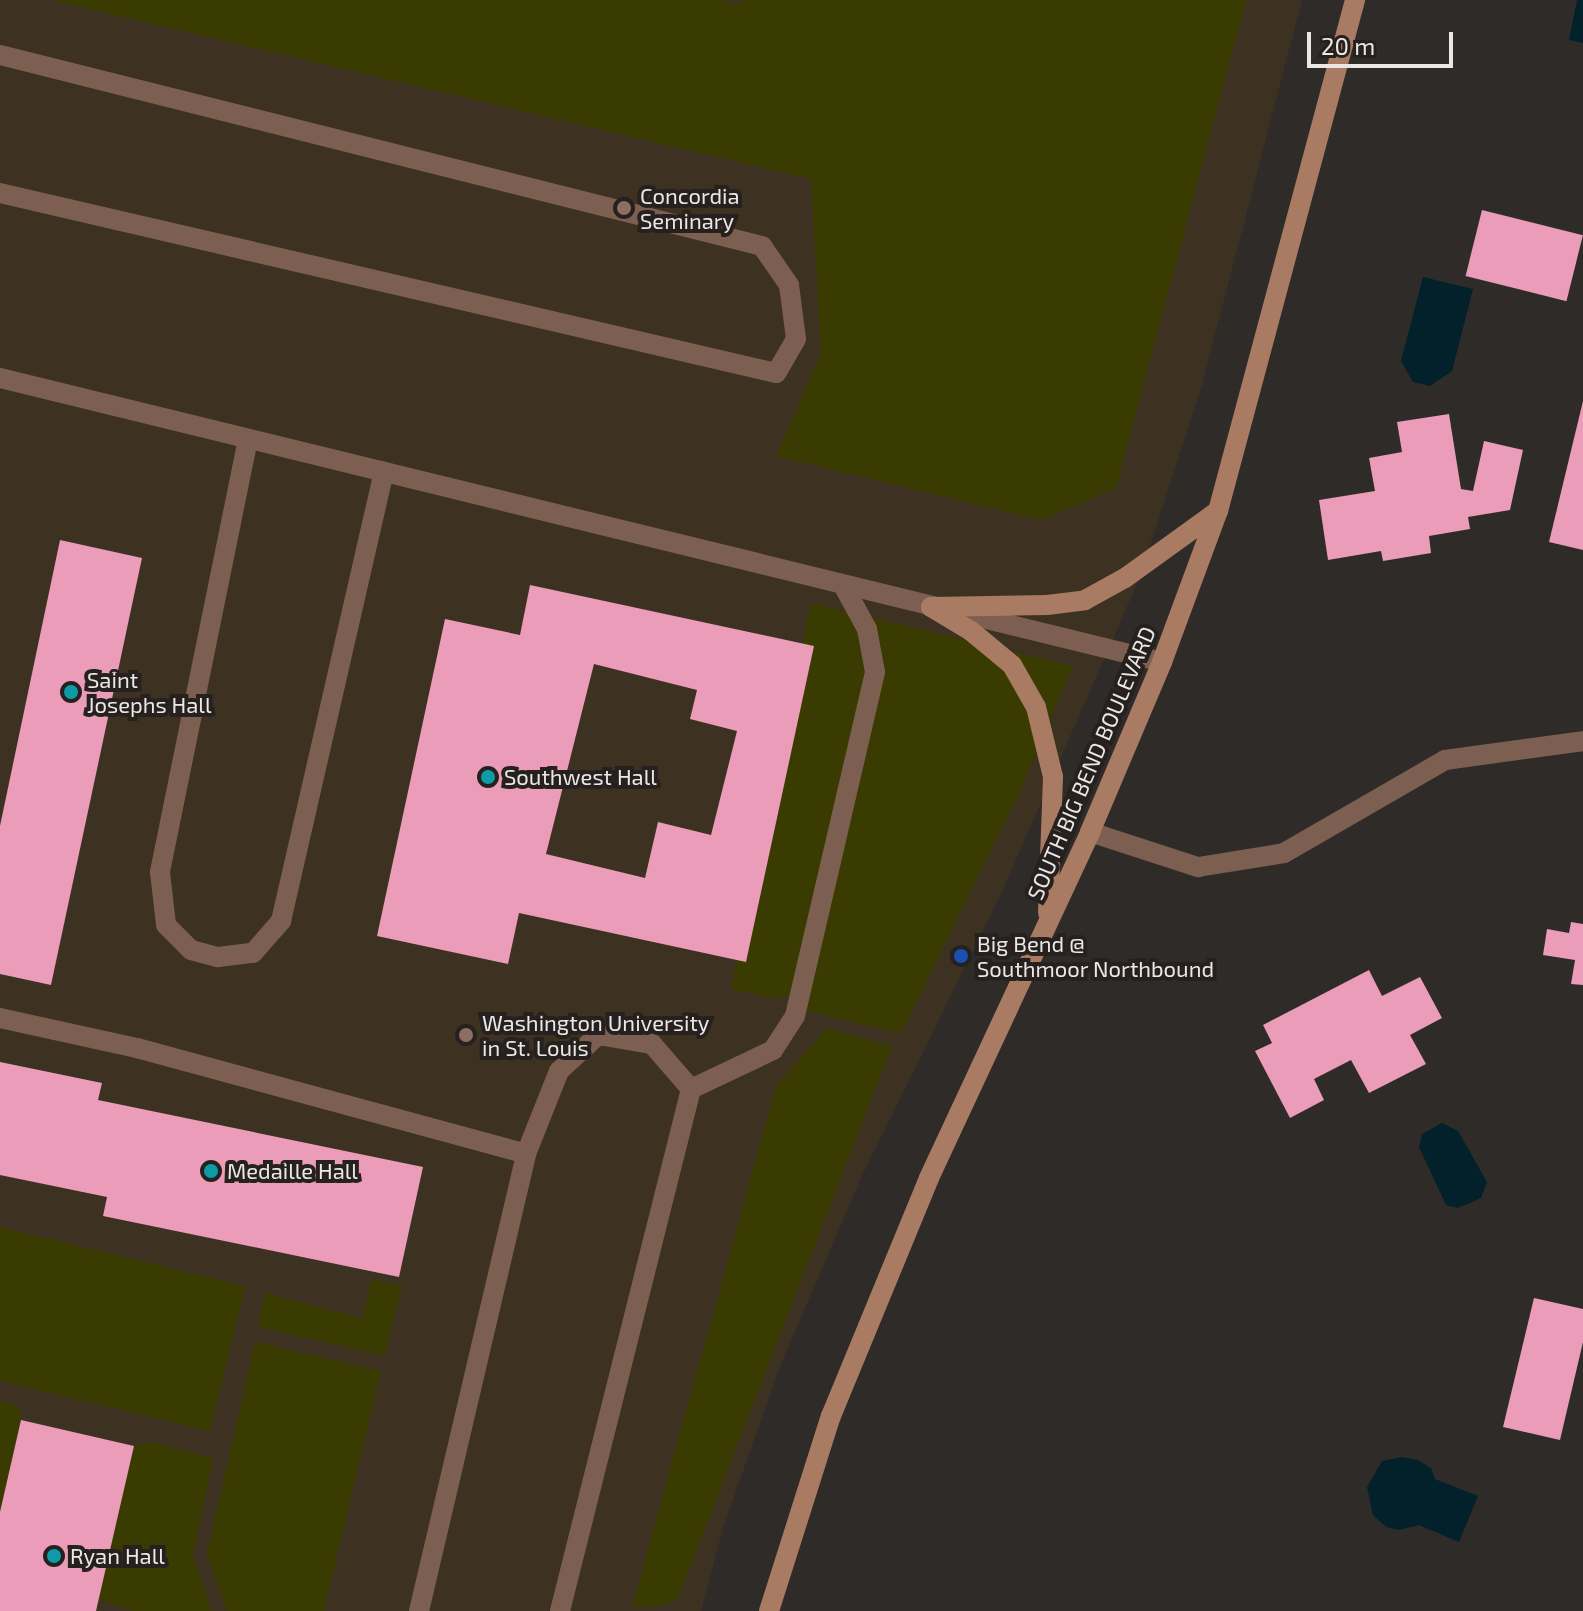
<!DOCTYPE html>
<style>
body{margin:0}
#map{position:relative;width:1583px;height:1611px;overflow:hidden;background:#2f2b29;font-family:"Exo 2",sans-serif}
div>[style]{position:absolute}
.education>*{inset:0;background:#3d3122}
.green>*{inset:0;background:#3a3b00}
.water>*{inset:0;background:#02212a}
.building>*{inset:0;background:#ea9cb9;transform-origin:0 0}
.lane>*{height:20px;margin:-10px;padding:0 10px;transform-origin:10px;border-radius:10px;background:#7c5f50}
.street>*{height:20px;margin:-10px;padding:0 10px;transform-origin:10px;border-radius:10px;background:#7c5f50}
.secondary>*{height:20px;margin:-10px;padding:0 10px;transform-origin:10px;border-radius:10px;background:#a97b62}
.dots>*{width:22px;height:22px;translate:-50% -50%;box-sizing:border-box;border:4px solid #26211f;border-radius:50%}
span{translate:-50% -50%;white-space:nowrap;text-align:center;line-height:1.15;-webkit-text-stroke:8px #26211f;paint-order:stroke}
.poi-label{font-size:22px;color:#eae7e6}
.left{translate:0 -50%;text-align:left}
.street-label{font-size:22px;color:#eae7e6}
.scale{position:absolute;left:1307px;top:32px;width:146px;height:36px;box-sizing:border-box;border:4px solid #eae7e6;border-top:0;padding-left:10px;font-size:24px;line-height:28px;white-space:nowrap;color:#eae7e6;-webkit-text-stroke:6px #26211f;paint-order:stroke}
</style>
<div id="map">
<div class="education">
<i style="clip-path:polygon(0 0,1302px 0,1201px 388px,1140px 577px,1001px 894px,862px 1176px,781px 1364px,723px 1528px,701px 1611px,0 1611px)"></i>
</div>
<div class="green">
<i style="clip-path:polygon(51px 0,718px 0,738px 4px,743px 0,1246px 0,1116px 488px,1041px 520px,776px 456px,821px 354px,811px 179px)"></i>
<i style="clip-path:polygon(811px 603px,1073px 666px,1019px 794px,901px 1033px,806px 1011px,791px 994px,775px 999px,731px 989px)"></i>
<i style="clip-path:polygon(827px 1028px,892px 1046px,678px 1598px,666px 1605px,632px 1607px,776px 1086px)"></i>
<i style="clip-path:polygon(0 1227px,245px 1286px,210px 1431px,0 1381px)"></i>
<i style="clip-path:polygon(371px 1280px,402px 1285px,385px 1356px,258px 1327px,265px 1293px,362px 1318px)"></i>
<i style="clip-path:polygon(255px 1342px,381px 1371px,324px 1611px,227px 1611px,207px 1555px)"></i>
<i style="clip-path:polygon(0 1401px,19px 1406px,21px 1420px,0 1512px)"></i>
<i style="clip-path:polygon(151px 1442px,213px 1458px,193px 1556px,212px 1611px,132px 1611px,98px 1600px,134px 1446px)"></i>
</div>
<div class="water">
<i style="clip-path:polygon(1577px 0,1583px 0,1583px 43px,1569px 40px)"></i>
<i style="clip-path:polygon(1423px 277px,1473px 289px,1452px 371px,1430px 386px,1413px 382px,1401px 361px)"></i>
<i style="clip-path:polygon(1442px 1123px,1458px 1131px,1487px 1182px,1481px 1198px,1458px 1208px,1446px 1205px,1419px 1147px,1422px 1134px)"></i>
<i style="clip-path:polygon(1402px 1457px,1418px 1460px,1431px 1468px,1435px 1479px,1478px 1496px,1459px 1542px,1419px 1525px,1399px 1530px,1386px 1527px,1373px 1515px,1367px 1487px,1382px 1461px)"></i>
</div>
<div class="building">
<i style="left:1482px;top:210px;width:104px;height:68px;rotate:14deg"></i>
<i style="clip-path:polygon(1583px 401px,1583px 550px,1549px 542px)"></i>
<i style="clip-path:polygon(1449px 414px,1461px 489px,1473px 491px,1484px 441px,1523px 450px,1510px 510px,1468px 517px,1470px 529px,1429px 536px,1431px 553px,1383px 561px,1381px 551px,1328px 560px,1319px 500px,1375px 491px,1369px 458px,1402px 452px,1397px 422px)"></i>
<i style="clip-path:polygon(60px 540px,142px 558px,51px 985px,0 974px,0 826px)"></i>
<i style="clip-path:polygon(evenodd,530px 585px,814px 646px,746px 962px,519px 913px,508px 964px,377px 936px,445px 619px,520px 635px,530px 585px,594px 664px,697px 690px,690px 719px,737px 731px,711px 835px,658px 822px,645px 878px,546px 854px,594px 664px)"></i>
<i style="clip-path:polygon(1571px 922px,1583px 924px,1583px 985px,1571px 984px,1575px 960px,1543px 955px,1547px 929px,1569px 933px)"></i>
<i style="clip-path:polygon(1369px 970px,1382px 996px,1420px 977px,1442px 1018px,1410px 1035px,1426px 1064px,1369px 1093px,1351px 1060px,1314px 1079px,1324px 1100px,1290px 1118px,1255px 1051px,1272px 1043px,1263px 1025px)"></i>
<i style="clip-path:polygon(0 1062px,102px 1083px,98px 1100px,423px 1167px,399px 1277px,103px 1216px,107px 1197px,0 1175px)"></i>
<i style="clip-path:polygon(1534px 1298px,1583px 1309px,1583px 1342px,1560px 1440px,1503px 1427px)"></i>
<i style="clip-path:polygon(21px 1420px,134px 1446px,96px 1611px,0 1611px,0 1512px)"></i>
</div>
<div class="lane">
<i style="left:0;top:55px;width:786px;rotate:14.07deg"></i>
<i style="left:762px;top:246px;width:47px;rotate:55.3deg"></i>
<i style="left:789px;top:285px;width:54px;rotate:82.6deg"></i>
<i style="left:796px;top:339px;width:39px;rotate:120deg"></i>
<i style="left:776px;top:373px;width:797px;rotate:-166.94deg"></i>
<i style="left:248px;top:439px;width:442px;rotate:101.5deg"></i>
<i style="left:160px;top:872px;width:53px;rotate:83.5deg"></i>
<i style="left:166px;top:925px;width:35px;rotate:45deg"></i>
<i style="left:191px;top:950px;width:28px;rotate:15deg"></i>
<i style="left:218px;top:957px;width:35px;rotate:-7deg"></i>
<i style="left:253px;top:953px;width:43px;rotate:-48.8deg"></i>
<i style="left:281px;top:921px;width:461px;rotate:-77.1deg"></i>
<i style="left:0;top:1018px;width:140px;rotate:12.4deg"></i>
<i style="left:137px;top:1048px;width:403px;rotate:15.2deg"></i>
<i style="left:691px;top:1089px;width:91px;rotate:-25.4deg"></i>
<i style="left:773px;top:1050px;width:40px;rotate:-57.1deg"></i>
<i style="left:795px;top:1016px;width:353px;rotate:-76.9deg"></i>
<i style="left:875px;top:672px;width:44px;rotate:-100.5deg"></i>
<i style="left:867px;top:629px;width:48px;rotate:-118.7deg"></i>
<i style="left:419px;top:1611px;width:469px;rotate:-76.8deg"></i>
<i style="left:526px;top:1154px;width:89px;rotate:-68.3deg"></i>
<i style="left:559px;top:1071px;width:53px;rotate:-42.7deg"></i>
<i style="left:598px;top:1035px;width:55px;rotate:9.5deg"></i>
<i style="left:652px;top:1044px;width:60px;rotate:49.1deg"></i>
<i style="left:691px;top:1089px;width:538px;rotate:104.09deg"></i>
</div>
<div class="street">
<i style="left:0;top:378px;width:1196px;rotate:13.73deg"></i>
<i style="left:1090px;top:832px;width:114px;rotate:18deg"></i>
<i style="left:1198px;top:867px;width:87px;rotate:-9.2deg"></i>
<i style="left:1284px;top:853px;width:186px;rotate:-30deg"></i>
<i style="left:1445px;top:760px;width:139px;rotate:-7.8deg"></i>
</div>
<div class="secondary">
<i style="left:931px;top:607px;width:47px;rotate:31deg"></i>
<i style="left:971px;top:631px;width:53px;rotate:39.7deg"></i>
<i style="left:1012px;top:665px;width:48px;rotate:60.3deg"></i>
<i style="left:1036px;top:707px;width:72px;rotate:76.3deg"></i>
<i style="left:1053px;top:777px;width:136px;rotate:92.1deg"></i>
<i style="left:931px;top:607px;width:116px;rotate:-1deg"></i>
<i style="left:1047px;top:605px;width:38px;rotate:-7deg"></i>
<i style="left:1085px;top:600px;width:46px;rotate:-28.8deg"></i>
<i style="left:1125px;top:578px;width:115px;rotate:-35.8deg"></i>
<i style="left:769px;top:1611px;width:205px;rotate:-72.4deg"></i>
<i style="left:831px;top:1416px;width:257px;rotate:-67.6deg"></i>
<i style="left:929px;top:1178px;width:382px;rotate:-65deg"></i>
<i style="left:1090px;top:832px;width:185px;rotate:-67deg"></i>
<i style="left:1162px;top:662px;width:161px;rotate:-69.7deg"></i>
<i style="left:1218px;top:511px;width:529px;rotate:-74.99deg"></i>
</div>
<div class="dots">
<i style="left:624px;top:208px;background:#8d6e63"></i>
<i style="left:71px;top:692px;background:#0f9aa8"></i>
<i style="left:488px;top:777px;background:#0f9aa8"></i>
<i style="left:961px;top:956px;background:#1a4fb4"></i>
<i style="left:466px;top:1035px;background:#8d6e63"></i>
<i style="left:211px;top:1171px;background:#0f9aa8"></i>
<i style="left:54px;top:1556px;background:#0f9aa8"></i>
</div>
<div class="poi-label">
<span class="left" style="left:640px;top:208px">Concordia<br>Seminary</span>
<span class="left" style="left:87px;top:692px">Saint<br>Josephs Hall</span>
<span class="left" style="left:504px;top:777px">Southwest Hall</span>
<span class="left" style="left:977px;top:956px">Big Bend @<br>Southmoor Northbound</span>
<span class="left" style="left:482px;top:1035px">Washington University<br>in St. Louis</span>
<span class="left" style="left:227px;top:1171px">Medaille Hall</span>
<span class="left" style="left:70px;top:1556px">Ryan Hall</span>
</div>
<div class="street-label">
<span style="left:1091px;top:763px;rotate:-67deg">SOUTH BIG BEND BOULEVARD</span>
</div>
<div class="scale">20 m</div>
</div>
